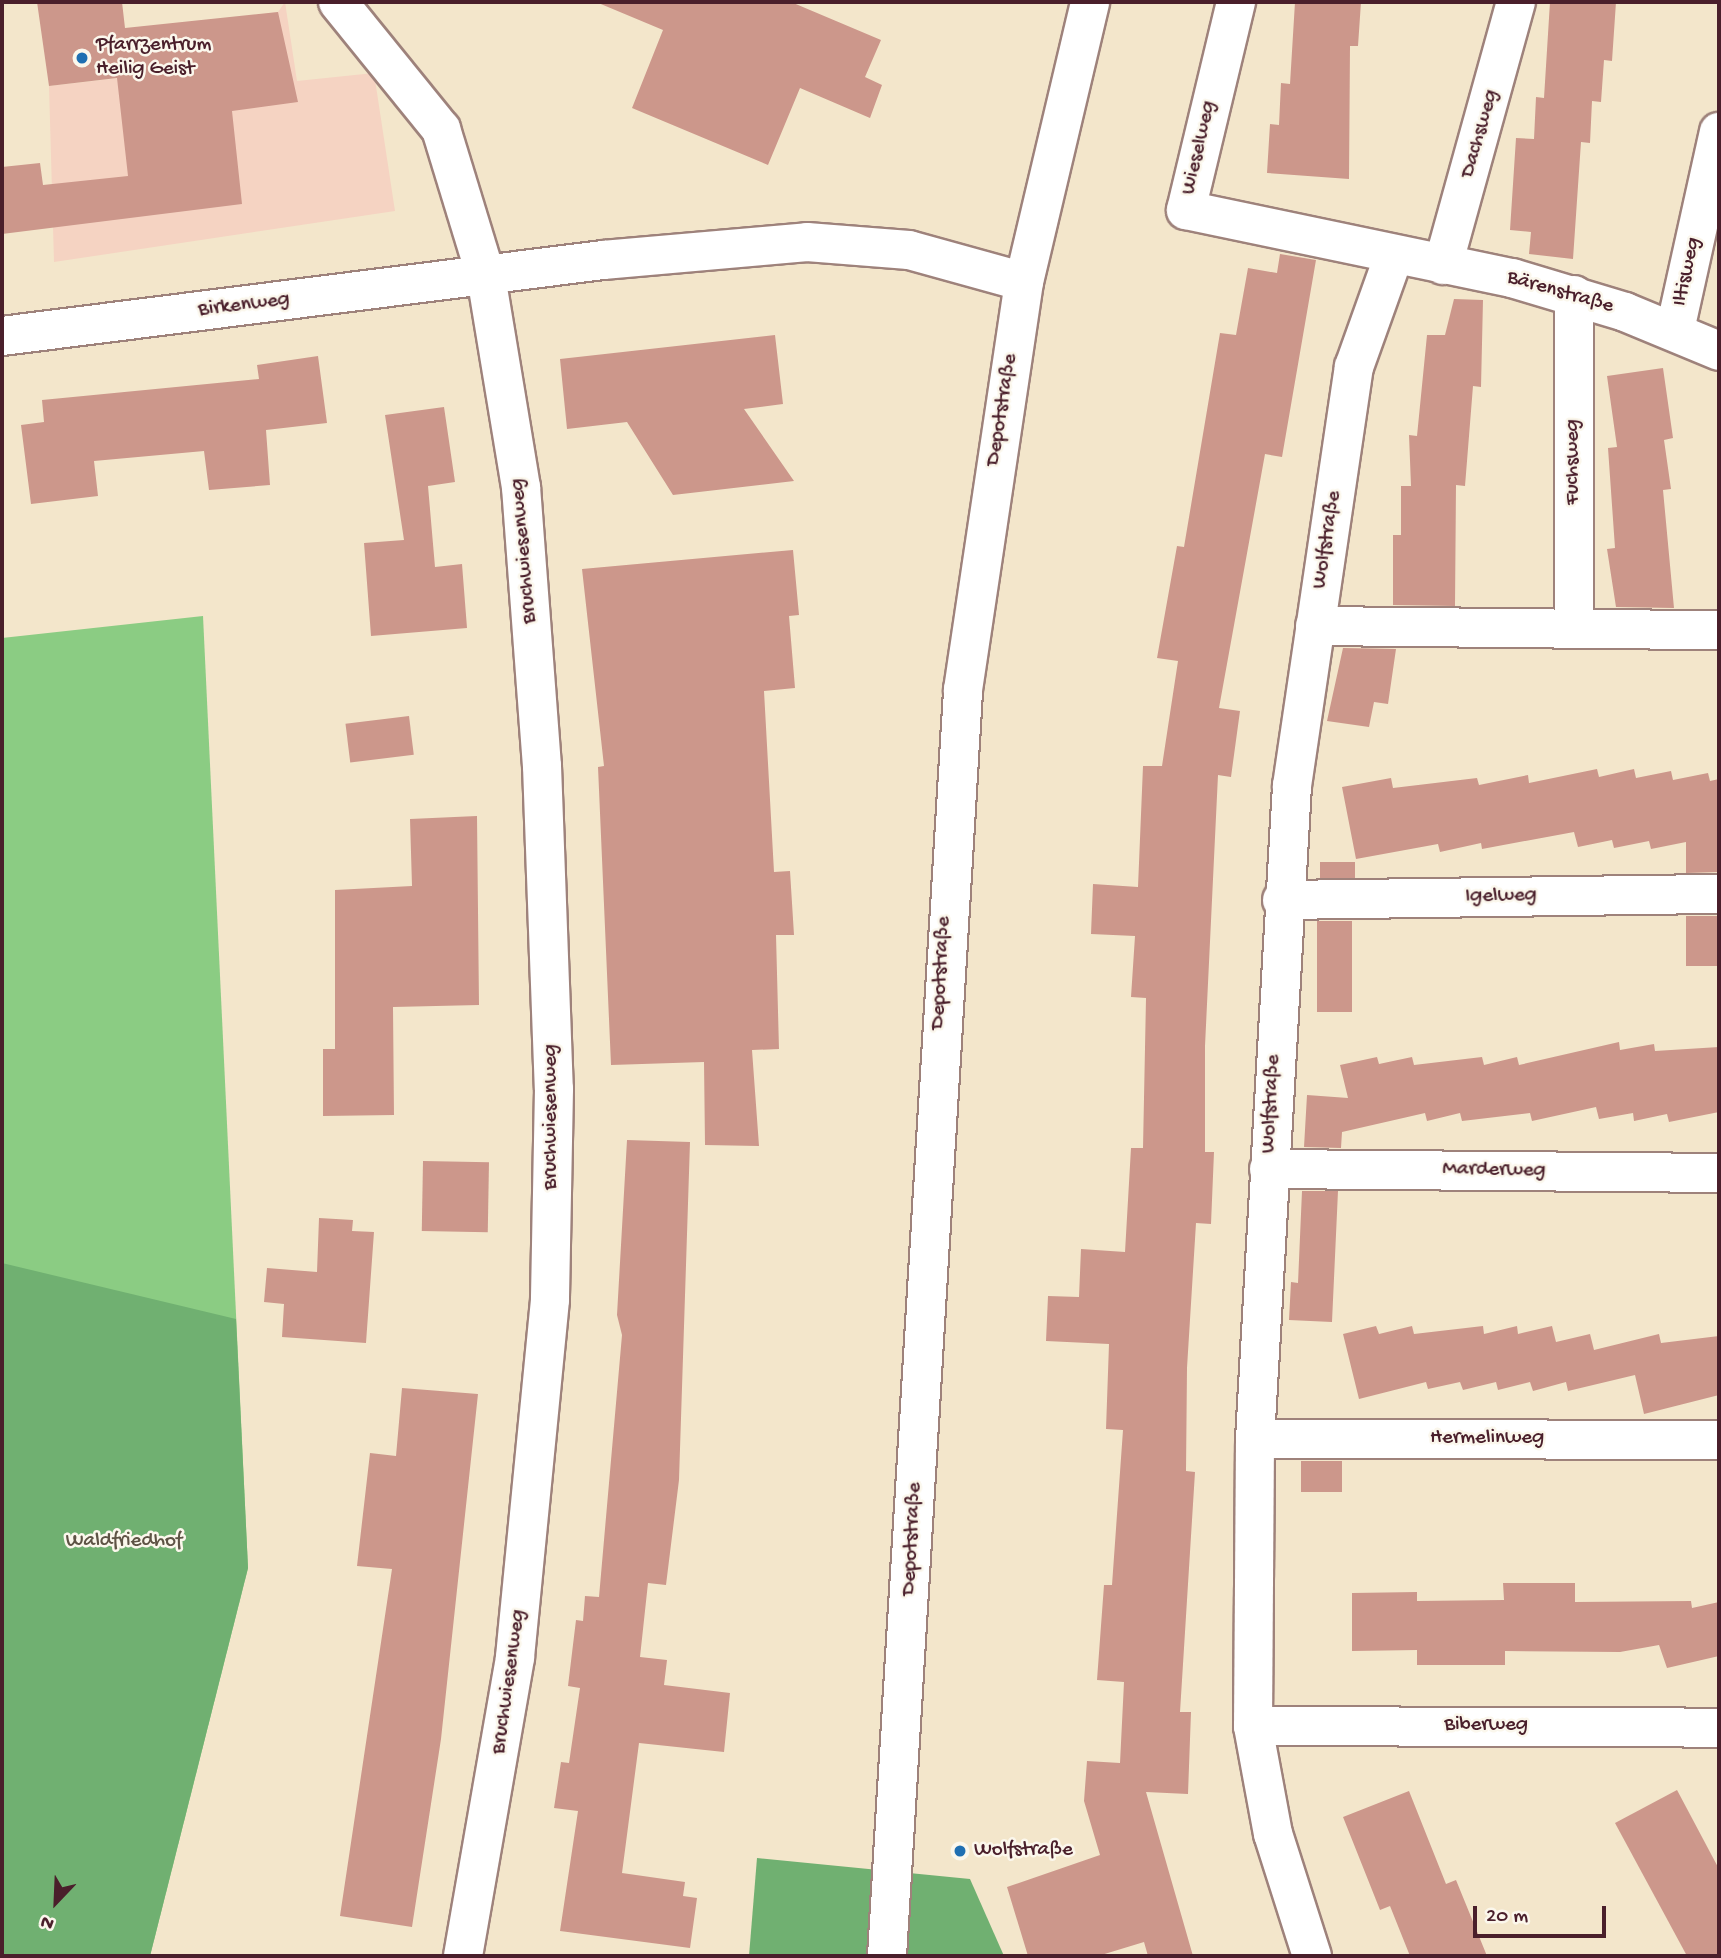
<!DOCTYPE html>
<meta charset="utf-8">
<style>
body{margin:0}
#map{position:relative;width:1721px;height:1958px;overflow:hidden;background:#f3e6cb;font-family:"Gochi Hand",sans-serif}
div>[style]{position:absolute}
.built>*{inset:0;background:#f5d3c2}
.green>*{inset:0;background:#8bcc83}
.forest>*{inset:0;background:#70b071}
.building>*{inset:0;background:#cc978b;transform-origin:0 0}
.roads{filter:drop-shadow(2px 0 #9e827b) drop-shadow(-2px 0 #9e827b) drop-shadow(0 2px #9e827b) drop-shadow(0 -2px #9e827b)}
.street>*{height:38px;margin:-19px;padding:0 19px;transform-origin:19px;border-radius:19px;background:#fff}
.secondary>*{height:38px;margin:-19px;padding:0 19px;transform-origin:19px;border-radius:19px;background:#fff}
.dots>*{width:19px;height:19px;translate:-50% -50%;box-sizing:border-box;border:4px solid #fbf7ec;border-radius:50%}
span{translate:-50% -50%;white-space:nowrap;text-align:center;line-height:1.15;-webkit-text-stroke:5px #fbf7ec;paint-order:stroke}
.poi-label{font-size:21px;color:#4a1f2b}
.left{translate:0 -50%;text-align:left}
.street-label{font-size:21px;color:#4a1f2b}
.park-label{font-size:21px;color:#5e5345}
.frame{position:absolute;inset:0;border:4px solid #4a1f2b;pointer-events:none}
.north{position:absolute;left:21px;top:1867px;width:70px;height:70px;-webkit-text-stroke:5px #fbf7ec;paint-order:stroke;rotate:203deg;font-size:19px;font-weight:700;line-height:28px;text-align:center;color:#4a1f2b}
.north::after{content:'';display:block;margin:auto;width:24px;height:32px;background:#4a1f2b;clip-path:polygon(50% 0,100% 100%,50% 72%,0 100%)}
.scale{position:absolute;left:1473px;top:1906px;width:133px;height:32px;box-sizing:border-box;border:4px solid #4a1f2b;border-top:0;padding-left:9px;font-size:21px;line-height:24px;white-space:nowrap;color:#4a1f2b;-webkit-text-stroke:5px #fbf7ec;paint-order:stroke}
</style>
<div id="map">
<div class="built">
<i style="clip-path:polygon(285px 2px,297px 81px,374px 73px,395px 211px,54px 262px,49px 86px,120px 78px,125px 33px,278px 12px)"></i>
</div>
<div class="green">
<i style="clip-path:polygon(203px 616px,248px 1568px,150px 1956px,2px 1956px,2px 638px)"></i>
</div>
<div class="forest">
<i style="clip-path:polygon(2px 1263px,236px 1319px,248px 1568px,150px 1956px,2px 1955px)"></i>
<i style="clip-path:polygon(757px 1858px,970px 1879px,1004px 1956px,749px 1956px)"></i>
</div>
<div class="building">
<i style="clip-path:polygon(37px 2px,122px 2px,125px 28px,278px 12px,298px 102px,232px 111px,242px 204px,2px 234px,2px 167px,40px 163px,43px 185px,128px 176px,117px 78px,49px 86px)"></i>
<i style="clip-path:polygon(596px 2px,791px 2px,881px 40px,865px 77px,882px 85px,870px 118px,800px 88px,768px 165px,632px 108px,663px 30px)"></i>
<i style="clip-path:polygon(1295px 2px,1361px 2px,1358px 46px,1350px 46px,1349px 179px,1267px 173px,1270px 124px,1279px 125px,1281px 83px,1290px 84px)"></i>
<i style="clip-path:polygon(1550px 2px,1616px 2px,1612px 61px,1604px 60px,1601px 102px,1592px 101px,1590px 143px,1581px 142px,1573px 259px,1529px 254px,1531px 232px,1510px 230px,1516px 138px,1534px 139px,1536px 97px,1544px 98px)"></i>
<i style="clip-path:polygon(1280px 254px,1316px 260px,1282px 457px,1265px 454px,1219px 708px,1240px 711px,1231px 777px,1218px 775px,1205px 1046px,1205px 1152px,1214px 1152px,1211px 1224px,1196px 1223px,1187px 1368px,1186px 1471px,1195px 1472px,1180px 1712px,1191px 1712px,1188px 1794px,1146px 1792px,1193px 1956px,1148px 1956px,1144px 1942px,1098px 1956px,1028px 1956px,1007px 1887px,1100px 1855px,1084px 1801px,1087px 1761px,1120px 1763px,1124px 1682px,1097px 1680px,1104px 1585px,1112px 1585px,1123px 1430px,1106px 1429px,1109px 1344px,1046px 1341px,1048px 1296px,1079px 1297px,1081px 1249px,1125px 1252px,1131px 1148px,1143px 1148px,1146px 998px,1131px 997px,1135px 936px,1091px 934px,1093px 884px,1138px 887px,1143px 766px,1162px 766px,1178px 661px,1157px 658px,1177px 546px,1184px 547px,1220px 333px,1236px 335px,1248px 268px,1277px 273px)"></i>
<i style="clip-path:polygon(1454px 299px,1483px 300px,1481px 387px,1473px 386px,1465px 486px,1456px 485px,1455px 606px,1393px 605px,1393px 535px,1401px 535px,1401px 486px,1411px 486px,1409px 435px,1417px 436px,1427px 335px,1445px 335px)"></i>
<i style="clip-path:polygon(775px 335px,783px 404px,744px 409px,794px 481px,673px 495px,627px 422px,567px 429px,560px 359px)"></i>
<i style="clip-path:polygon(318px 356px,327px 423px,266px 430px,270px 485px,209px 490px,204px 451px,94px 461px,98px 496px,31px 504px,21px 425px,44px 422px,42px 400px,259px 379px,257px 365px)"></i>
<i style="clip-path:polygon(1663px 368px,1673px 438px,1664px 440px,1671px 489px,1663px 490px,1674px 608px,1616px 607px,1607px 549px,1615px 548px,1608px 448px,1617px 447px,1607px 376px)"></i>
<i style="clip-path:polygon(444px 407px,455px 482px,428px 486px,435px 567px,462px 564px,467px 628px,371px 636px,364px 543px,404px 540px,385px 415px)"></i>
<i style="clip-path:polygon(793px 550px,799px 615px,789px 616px,795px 688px,764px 691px,774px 872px,790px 871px,794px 935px,776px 935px,779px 1049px,752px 1050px,759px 1146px,705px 1145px,704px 1062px,611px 1065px,598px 767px,604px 766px,582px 569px)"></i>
<i style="clip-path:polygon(1343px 648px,1396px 649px,1388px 704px,1374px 702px,1369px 727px,1327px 721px)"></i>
<i style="left:409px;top:716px;width:39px;height:64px;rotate:83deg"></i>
<i style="clip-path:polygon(1597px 769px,1599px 777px,1634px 769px,1636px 778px,1671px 771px,1673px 780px,1708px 773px,1710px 781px,1719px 779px,1719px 872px,1686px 873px,1686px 842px,1651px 849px,1649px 841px,1614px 848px,1612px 840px,1578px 847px,1574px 832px,1482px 849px,1481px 843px,1440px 852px,1438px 844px,1356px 859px,1342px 787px,1391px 778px,1393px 788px,1477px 778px,1479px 785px,1528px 775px,1529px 783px)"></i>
<i style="clip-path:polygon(477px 816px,479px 1005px,393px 1007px,394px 1115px,323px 1116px,323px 1049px,335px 1049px,335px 890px,412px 886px,410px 819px)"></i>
<i style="left:1320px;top:862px;width:35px;height:16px"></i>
<i style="left:1686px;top:916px;width:33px;height:50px"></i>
<i style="left:1317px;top:921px;width:35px;height:91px"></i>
<i style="clip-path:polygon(1619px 1042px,1620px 1050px,1654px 1044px,1655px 1051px,1719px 1047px,1719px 1112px,1669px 1122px,1667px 1114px,1634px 1121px,1633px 1113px,1599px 1119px,1596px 1107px,1532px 1121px,1530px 1113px,1462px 1121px,1460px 1113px,1427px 1121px,1425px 1113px,1342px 1132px,1341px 1148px,1304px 1147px,1307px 1095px,1348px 1098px,1340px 1065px,1377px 1057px,1379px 1064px,1412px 1057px,1414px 1065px,1482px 1057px,1484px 1065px,1517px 1057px,1519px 1065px)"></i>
<i style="clip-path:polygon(627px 1140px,690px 1142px,679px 1480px,666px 1585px,648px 1583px,640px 1657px,667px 1660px,664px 1685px,730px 1693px,724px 1752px,639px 1743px,622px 1873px,685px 1882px,683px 1896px,697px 1898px,690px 1948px,560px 1931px,578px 1811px,554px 1808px,561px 1762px,569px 1763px,580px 1688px,568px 1686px,576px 1620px,583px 1621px,585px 1596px,599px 1597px,622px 1335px,617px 1315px)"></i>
<i style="left:423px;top:1161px;width:66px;height:70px;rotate:1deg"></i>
<i style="clip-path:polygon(1302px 1191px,1338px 1191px,1332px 1322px,1289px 1320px,1291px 1282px,1298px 1283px)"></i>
<i style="clip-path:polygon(319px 1218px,353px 1220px,352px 1231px,374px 1232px,366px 1343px,282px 1337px,284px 1304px,264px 1302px,267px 1268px,317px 1272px)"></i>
<i style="clip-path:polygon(1376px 1326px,1379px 1334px,1412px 1326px,1414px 1334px,1483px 1326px,1484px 1334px,1517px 1326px,1518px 1334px,1552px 1326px,1556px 1342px,1590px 1334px,1594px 1350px,1659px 1334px,1661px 1343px,1719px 1336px,1719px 1395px,1644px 1414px,1635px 1375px,1568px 1391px,1566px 1382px,1533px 1391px,1530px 1382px,1498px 1390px,1496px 1382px,1463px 1390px,1460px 1382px,1428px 1389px,1426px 1382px,1359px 1399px,1343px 1334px)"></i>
<i style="clip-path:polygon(402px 1388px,478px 1394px,441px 1739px,412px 1927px,340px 1916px,392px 1569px,357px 1566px,370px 1453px,396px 1456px)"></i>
<i style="left:1301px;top:1461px;width:41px;height:31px"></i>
<i style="clip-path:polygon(1503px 1583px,1575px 1583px,1575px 1602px,1691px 1601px,1692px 1608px,1719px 1602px,1719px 1656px,1667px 1668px,1659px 1645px,1620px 1652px,1505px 1651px,1505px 1665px,1417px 1665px,1417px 1650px,1352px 1651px,1352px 1593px,1417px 1592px,1417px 1601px,1504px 1600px)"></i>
<i style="clip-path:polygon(1677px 1790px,1719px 1869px,1719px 1956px,1687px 1956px,1615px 1823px)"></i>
<i style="clip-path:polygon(1409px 1791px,1446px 1884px,1456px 1880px,1487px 1956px,1410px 1956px,1390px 1906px,1380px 1910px,1343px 1817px)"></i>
</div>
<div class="roads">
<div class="street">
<i style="left:338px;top:2px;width:164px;rotate:51deg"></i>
<i style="left:441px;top:129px;width:154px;rotate:73deg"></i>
<i style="left:486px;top:276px;width:214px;rotate:80.6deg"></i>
<i style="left:521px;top:487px;width:280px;rotate:85.7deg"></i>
<i style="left:542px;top:766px;width:323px;rotate:87.9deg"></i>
<i style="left:554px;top:1089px;width:211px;rotate:91.1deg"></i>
<i style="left:550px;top:1300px;width:360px;rotate:95.6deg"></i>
<i style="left:515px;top:1658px;width:303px;rotate:99.9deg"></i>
<i style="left:1236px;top:2px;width:214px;rotate:103.5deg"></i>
<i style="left:1186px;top:210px;width:333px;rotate:11.8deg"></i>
<i style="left:1512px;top:278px;width:118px;rotate:16.7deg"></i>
<i style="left:1625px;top:312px;width:102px;rotate:22.5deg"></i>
<i style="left:1443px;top:265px;width:273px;rotate:-74.5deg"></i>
<i style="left:1675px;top:330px;width:203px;rotate:-77.5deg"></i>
<i style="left:2px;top:336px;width:606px;rotate:-7.21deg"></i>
<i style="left:603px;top:260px;width:205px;rotate:-5deg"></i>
<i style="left:807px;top:242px;width:102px;rotate:4.5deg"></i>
<i style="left:909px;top:250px;width:119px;rotate:15.5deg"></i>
<i style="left:1315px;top:626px;width:404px;rotate:0.6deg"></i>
<i style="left:1574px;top:629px;width:334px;rotate:-90deg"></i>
<i style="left:1282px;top:900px;width:437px;rotate:-0.8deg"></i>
<i style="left:1269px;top:1169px;width:450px;rotate:0.5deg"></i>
<i style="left:1255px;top:1439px;width:464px;rotate:0.1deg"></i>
<i style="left:1253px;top:1726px;width:466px;rotate:0.2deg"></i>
<i style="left:1312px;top:1956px;width:128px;rotate:-107.7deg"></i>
<i style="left:1273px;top:1834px;width:110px;rotate:-100.5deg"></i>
<i style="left:1253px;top:1726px;width:287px;rotate:-89.6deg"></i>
<i style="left:1255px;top:1439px;width:654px;rotate:-86.76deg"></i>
<i style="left:1292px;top:786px;width:424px;rotate:-81.6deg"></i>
<i style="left:1354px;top:367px;width:119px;rotate:-70.3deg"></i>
</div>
<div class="secondary">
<i style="left:887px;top:1956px;width:1268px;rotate:-86.56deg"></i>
<i style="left:963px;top:690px;width:413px;rotate:-81.5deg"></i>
<i style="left:1024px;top:282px;width:288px;rotate:-76.7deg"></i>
</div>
</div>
<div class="dots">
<i style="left:82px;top:58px;background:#1f6fb2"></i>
<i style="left:960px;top:1851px;background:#1f6fb2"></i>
</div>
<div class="poi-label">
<span class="left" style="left:96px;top:58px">Pfarrzentrum<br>Heilig Geist</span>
<span class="left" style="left:974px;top:1851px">Wolfstraße</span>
</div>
<div class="street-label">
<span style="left:1481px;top:134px;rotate:-74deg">Dachsweg</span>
<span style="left:1200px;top:148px;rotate:-77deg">Wieselweg</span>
<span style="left:1688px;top:272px;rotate:-78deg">Iltisweg</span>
<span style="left:1560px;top:293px;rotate:16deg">Bärenstraße</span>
<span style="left:244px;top:306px;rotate:-7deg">Birkenweg</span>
<span style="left:1003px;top:410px;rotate:-81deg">Depotstraße</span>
<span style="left:1574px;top:462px;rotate:-90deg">Fuchsweg</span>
<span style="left:1328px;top:540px;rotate:-81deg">Wolfstraße</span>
<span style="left:525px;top:551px;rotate:-95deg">Bruchwiesenweg</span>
<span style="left:1501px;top:897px;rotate:-1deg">Igelweg</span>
<span style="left:942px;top:973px;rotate:-87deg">Depotstraße</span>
<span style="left:1272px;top:1104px;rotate:-87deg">Wolfstraße</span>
<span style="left:552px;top:1117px;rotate:-90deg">Bruchwiesenweg</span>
<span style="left:1494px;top:1171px;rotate:1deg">Marderweg</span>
<span style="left:1487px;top:1439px">Hermelinweg</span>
<span style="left:913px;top:1539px;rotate:-87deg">Depotstraße</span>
<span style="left:510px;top:1682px;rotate:-82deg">Bruchwiesenweg</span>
<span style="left:1486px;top:1726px">Biberweg</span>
</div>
<div class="park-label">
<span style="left:124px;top:1542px">Waldfriedhof</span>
</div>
<div class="frame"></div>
<div class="north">N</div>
<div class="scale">20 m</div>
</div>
